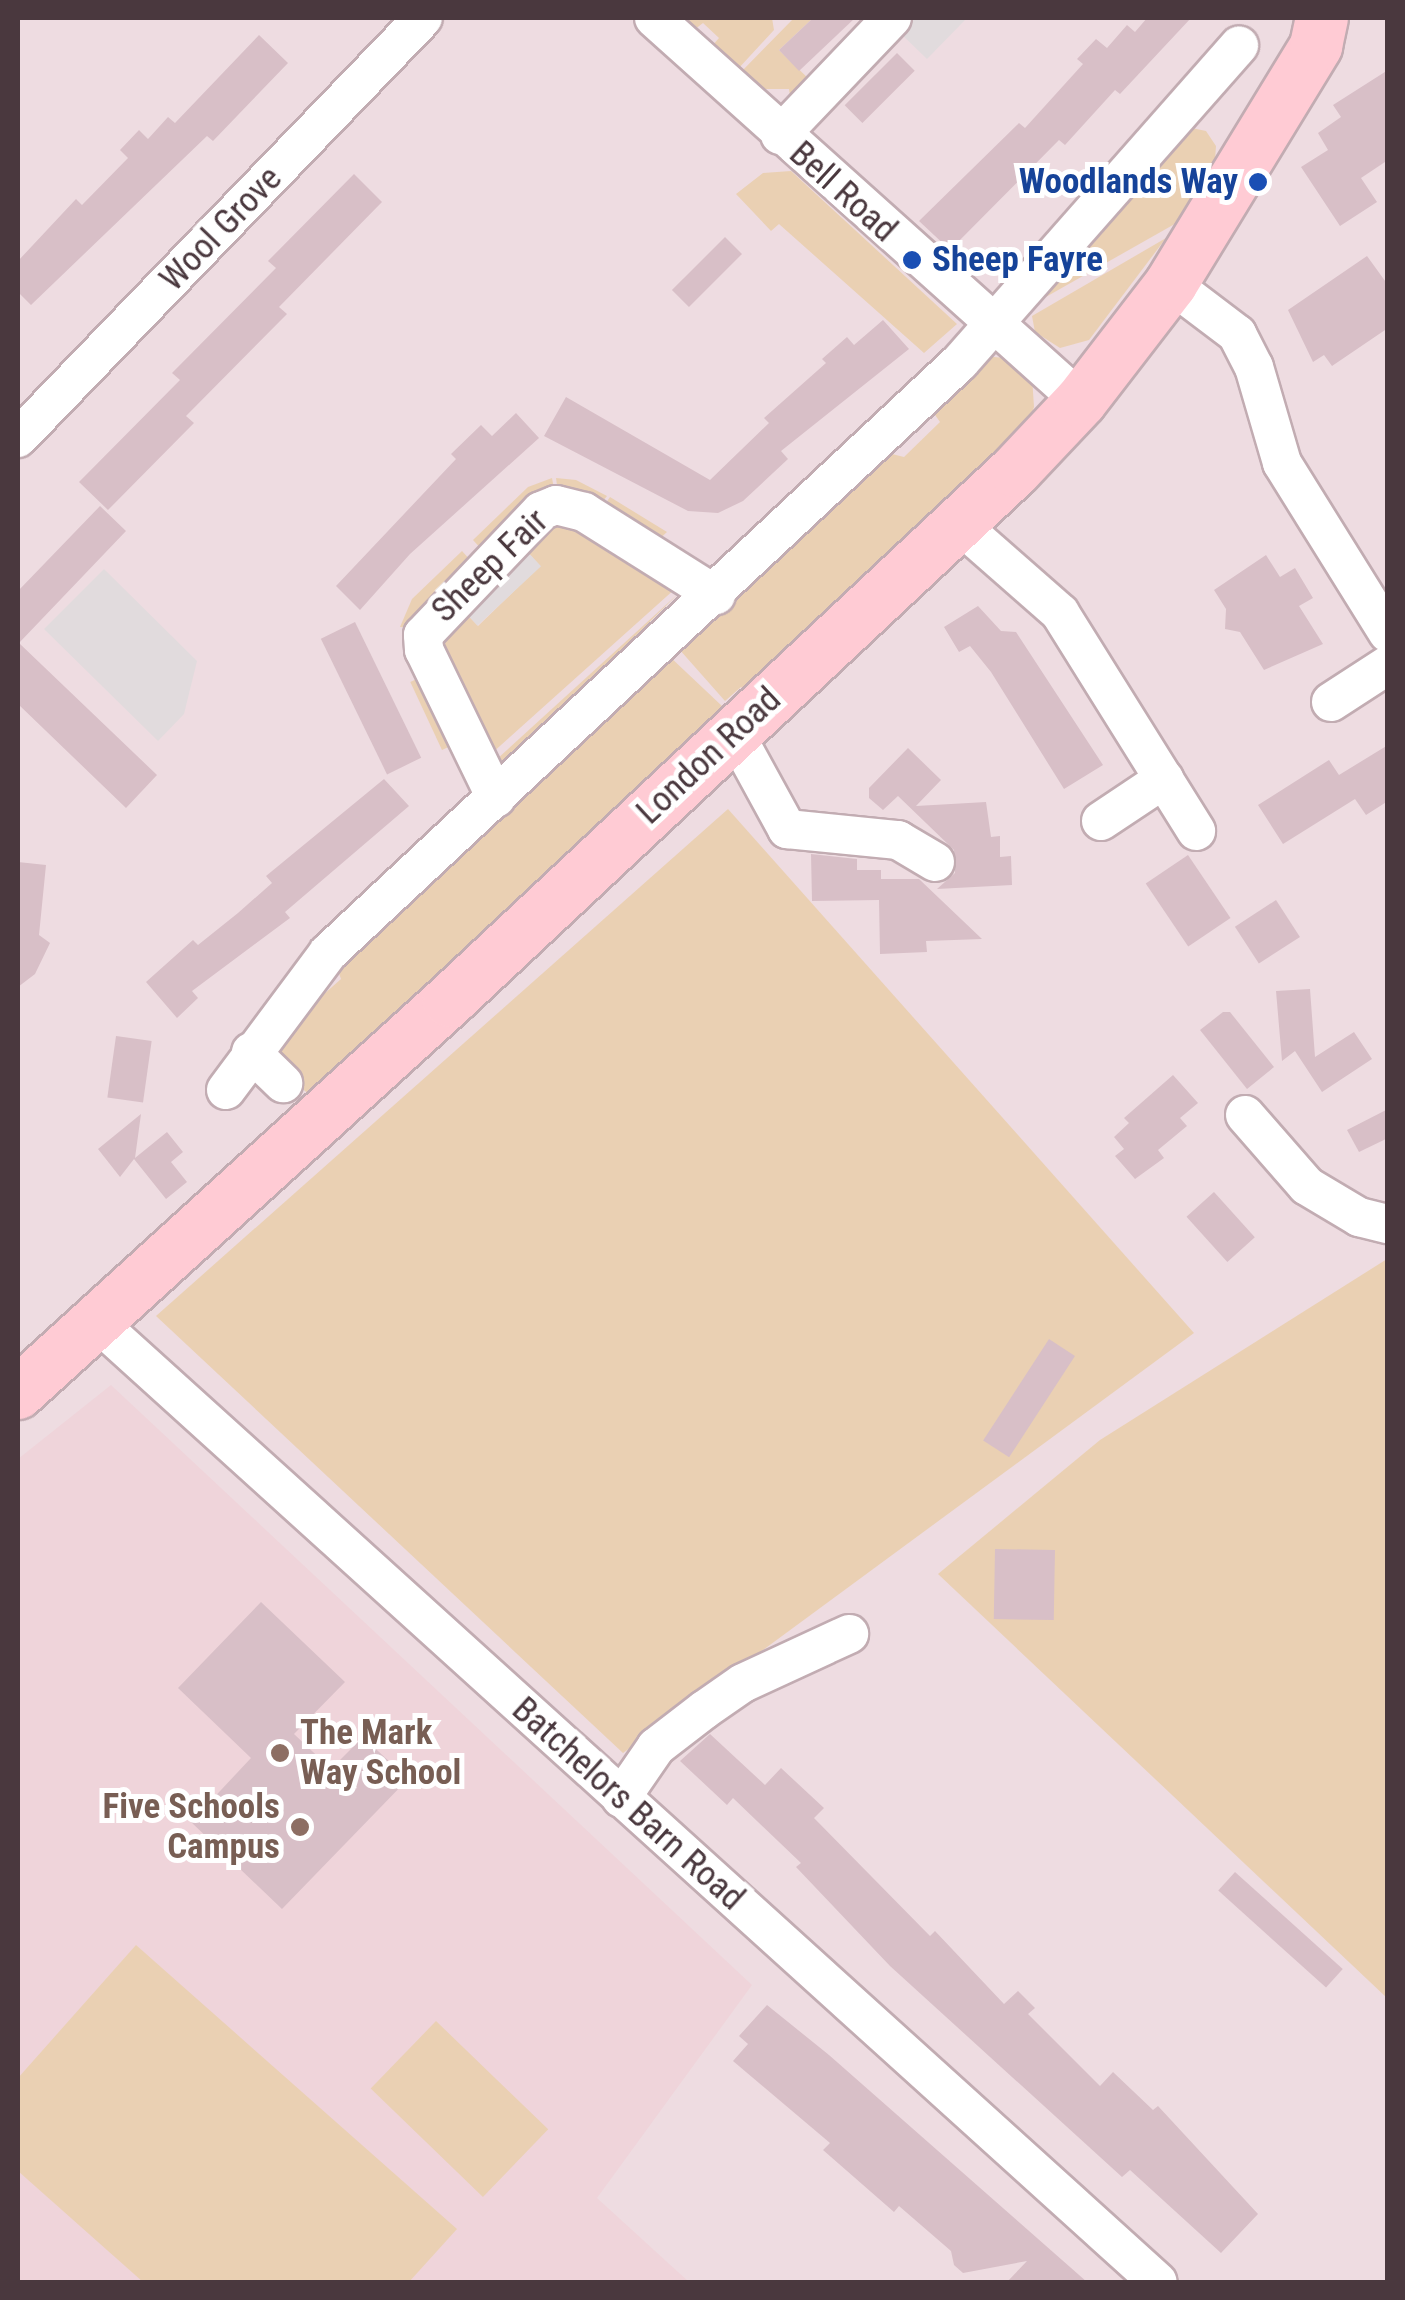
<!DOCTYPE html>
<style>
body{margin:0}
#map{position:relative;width:1405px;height:2300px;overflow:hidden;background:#f5eaed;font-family:"Roboto Condensed",sans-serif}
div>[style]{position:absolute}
.residential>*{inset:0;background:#eedce1;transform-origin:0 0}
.education>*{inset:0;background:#efd4da}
.green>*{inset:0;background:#ead0b3;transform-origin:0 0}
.parking>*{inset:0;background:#e1dbdd;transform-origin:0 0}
.building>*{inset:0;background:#d8bfc7;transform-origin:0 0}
.roads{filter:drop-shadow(2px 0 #c2acb2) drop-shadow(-2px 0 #c2acb2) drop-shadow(0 2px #c2acb2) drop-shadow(0 -2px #c2acb2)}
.street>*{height:38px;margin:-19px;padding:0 19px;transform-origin:19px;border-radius:19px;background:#fff}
.secondary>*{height:52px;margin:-26px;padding:0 26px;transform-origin:26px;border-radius:26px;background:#ffcbd4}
.dots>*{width:28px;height:28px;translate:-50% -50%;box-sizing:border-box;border:5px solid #fff;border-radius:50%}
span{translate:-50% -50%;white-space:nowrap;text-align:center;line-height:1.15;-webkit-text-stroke:10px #fff;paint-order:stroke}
.transit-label{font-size:35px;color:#164399;font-weight:700}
.right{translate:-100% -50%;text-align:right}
.left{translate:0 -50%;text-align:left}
.street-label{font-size:35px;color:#4a383e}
.education-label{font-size:35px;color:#785e54;font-weight:700}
.frame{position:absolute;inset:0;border:20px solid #4a383e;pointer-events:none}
</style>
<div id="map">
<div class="residential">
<i style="left:18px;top:18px;width:1369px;height:2264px"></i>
</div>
<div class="education">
<i style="clip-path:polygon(111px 1385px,752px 1985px,597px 2198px,689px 2282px,18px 2282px,18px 1459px)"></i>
</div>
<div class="green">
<i style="clip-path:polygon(680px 18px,772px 18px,774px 30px,738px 69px,712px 46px,719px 38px,703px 23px,694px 30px)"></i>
<i style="clip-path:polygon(794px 18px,813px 18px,779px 50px,813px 83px,790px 96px,789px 89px,763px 89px,741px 72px)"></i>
<i style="clip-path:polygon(1187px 127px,1206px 131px,1216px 146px,1215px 160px,1180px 221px,1037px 302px)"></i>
<i style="clip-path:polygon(791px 171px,957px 324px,924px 353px,779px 224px,771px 231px,736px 194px,763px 173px)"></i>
<i style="clip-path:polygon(1166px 238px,1089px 340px,1060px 348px,1035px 332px,1032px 316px)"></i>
<i style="clip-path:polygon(983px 356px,1005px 358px,1032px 376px,1034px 407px,1026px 430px,753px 698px,741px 687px,725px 701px,679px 649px,888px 453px,904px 457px,940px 422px,933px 412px)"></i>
<i style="clip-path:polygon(552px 478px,555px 494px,483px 551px,473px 540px,528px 487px)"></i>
<i style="clip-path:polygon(556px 478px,576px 480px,607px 496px,598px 507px,558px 492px)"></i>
<i style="clip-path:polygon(610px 497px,667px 532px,656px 542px,601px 510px)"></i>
<i style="clip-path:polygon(565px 520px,676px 588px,491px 754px,438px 647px,461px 608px,478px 626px,540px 566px,524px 548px,548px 525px)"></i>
<i style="clip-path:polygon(462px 551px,472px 562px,415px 628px,400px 627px,412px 599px)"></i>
<i style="clip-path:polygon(679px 593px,508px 762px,497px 759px)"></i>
<i style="clip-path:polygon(668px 655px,722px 706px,727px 723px,319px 1103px,291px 1079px,269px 1043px,341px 979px,335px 962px)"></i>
<i style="left:423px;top:676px;width:75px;height:14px;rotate:65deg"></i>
<i style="clip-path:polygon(728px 809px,1194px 1333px,623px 1753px,156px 1316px)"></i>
<i style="clip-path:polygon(1387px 1259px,1387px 1998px,938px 1574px,1100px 1440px)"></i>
<i style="clip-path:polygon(136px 1945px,457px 2229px,409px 2282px,143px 2282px,18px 2171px,18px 2078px)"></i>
<i style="left:436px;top:2021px;width:156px;height:94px;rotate:44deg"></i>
</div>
<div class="parking">
<i style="clip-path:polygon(909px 18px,967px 18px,927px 59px,897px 30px)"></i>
<i style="left:524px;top:548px;width:25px;height:87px;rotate:47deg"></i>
<i style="clip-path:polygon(104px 569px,197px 661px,184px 714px,158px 741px,44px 629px)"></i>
</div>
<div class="building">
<i style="clip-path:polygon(813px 18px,855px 18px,799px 71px,779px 50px)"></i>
<i style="clip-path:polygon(1147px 18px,1191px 18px,1120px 94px,1115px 90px,1065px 145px,1059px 140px,950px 250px,919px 221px,1019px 123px,1025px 128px,1083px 64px,1077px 59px,1096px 39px,1107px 48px,1127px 25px,1135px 32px)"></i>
<i style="clip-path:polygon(259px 35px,288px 63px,213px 141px,207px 136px,31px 305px,18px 292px,18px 261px,76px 199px,82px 205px,128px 158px,120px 150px,139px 130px,148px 139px,168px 117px,175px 123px)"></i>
<i style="left:897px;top:53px;width:25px;height:74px;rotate:45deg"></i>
<i style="clip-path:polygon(1388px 70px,1388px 160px,1361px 178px,1377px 202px,1340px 226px,1301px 167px,1328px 150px,1318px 133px,1341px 117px,1333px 105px)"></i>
<i style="clip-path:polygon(354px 174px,382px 202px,279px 307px,287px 314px,186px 416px,194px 423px,108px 510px,79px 482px,180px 380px,172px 373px,276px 268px,268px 261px)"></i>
<i style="left:725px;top:237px;width:24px;height:75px;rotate:45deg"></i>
<i style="clip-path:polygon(1367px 256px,1388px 285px,1388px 328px,1332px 366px,1324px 355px,1313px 362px,1288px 310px)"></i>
<i style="clip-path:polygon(883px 320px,909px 349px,781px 451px,788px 459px,743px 501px,718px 513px,688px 511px,544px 436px,566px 397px,710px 480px,769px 423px,764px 418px,826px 363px,822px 359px,847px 337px,854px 345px)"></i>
<i style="clip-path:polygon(516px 413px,539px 438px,410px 554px,360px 610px,336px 586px,456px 459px,451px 454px,481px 425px,492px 436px)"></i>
<i style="clip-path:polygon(100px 506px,126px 531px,19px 643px,157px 775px,126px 808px,18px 704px,18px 591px)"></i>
<i style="clip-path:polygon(1266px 555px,1280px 577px,1295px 568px,1313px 598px,1299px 606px,1323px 644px,1264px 670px,1240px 632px,1225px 629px,1226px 609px,1214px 590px)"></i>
<i style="clip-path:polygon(978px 606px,1001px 631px,1016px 632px,1103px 765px,1064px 789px,991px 672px,970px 646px,959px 652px,944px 627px)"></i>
<i style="left:355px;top:622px;width:151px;height:38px;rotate:64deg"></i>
<i style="clip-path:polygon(1388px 745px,1388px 801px,1366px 815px,1355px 799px,1283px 844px,1258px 805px,1329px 760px,1339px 775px)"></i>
<i style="clip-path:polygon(908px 748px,941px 780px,916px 806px,986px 802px,991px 837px,1000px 836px,1000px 857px,1011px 856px,1012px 885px,937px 889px,955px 873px,954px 850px,898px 796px,883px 810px,869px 798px,869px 788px)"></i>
<i style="clip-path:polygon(384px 779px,409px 806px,285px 912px,290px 918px,192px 991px,198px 998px,177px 1018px,146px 982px,193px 940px,198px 945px,238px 913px,272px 883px,266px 876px)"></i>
<i style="clip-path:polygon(811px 854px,857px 859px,857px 870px,881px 870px,881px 879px,919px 879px,982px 939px,926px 941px,927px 952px,880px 954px,879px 900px,812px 901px)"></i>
<i style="left:1188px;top:855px;width:76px;height:51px;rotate:56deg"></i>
<i style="clip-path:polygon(18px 862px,46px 865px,39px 935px,50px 943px,35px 974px,18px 987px)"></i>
<i style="left:1276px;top:900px;width:44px;height:49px;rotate:57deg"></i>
<i style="clip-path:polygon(1310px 989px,1315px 1057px,1354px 1032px,1372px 1059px,1322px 1092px,1295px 1051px,1282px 1061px,1276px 991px)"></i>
<i style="clip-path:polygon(1223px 1012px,1230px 1012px,1274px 1067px,1247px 1089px,1200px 1030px)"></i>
<i style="left:116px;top:1036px;width:36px;height:62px;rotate:8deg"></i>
<i style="clip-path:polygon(1173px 1075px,1198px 1103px,1180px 1118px,1187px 1126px,1158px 1150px,1164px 1158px,1135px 1179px,1115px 1156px,1124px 1149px,1114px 1137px,1129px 1123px,1124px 1118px)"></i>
<i style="clip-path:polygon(1388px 1109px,1388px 1138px,1359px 1152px,1347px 1130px)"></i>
<i style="clip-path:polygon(141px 1114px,135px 1158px,167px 1132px,183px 1152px,171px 1162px,187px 1182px,166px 1199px,134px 1159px,120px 1177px,98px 1149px)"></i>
<i style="left:1214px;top:1192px;width:61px;height:37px;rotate:48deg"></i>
<i style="left:1049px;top:1339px;width:31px;height:121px;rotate:33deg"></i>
<i style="left:995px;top:1549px;width:60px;height:70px;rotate:1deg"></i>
<i style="clip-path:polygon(261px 1602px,345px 1682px,294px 1734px,331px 1769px,363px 1737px,408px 1779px,282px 1909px,191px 1822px,251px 1758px,178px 1688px)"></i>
<i style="clip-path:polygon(710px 1734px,765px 1785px,781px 1768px,824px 1808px,814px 1818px,930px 1936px,935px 1931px,1004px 2004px,1018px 1991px,1035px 2008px,1028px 2014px,1100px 2086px,1113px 2072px,1153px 2110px,1158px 2106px,1258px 2214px,1221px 2253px,1130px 2170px,1122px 2177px,890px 1966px,796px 1867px,801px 1863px,733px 1798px,727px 1805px,680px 1761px)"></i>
<i style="left:1235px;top:1872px;width:145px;height:25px;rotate:42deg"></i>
<i style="clip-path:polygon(767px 2005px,829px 2055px,1087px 2282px,1007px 2282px,1027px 2261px,963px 2273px,954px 2265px,951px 2251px,899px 2206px,894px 2212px,823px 2150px,830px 2143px,733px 2061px,748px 2044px,739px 2036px)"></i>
</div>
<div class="roads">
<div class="street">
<i style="left:654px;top:18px;width:574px;rotate:41.89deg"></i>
<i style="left:780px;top:135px;width:162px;rotate:-46.3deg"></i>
<i style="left:1171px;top:284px;width:83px;rotate:37.1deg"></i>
<i style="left:1237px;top:334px;width:37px;rotate:63deg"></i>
<i style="left:1254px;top:367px;width:100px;rotate:73.7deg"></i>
<i style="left:1282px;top:463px;width:200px;rotate:58.1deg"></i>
<i style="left:18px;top:438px;width:583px;rotate:-46.04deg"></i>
<i style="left:960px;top:525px;width:133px;rotate:41.3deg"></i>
<i style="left:1060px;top:613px;width:257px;rotate:58deg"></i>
<i style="left:1331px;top:702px;width:68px;rotate:-33deg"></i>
<i style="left:734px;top:732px;width:111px;rotate:61.3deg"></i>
<i style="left:787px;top:829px;width:112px;rotate:5.7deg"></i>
<i style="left:898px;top:840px;width:43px;rotate:30.7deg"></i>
<i style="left:496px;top:798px;width:165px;rotate:-115.9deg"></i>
<i style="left:424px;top:650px;width:15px;rotate:-94deg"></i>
<i style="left:423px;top:635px;width:171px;rotate:-46.4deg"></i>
<i style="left:541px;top:511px;width:16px;rotate:-22deg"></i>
<i style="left:556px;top:505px;width:29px;rotate:14deg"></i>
<i style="left:584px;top:512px;width:156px;rotate:32.2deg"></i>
<i style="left:1101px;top:821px;width:76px;rotate:-33.7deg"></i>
<i style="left:251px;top:1052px;width:45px;rotate:44.1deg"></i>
<i style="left:226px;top:1090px;width:171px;rotate:-53.3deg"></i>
<i style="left:328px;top:953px;width:865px;rotate:-43.08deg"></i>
<i style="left:960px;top:362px;width:422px;rotate:-48.6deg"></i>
<i style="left:1245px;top:1115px;width:94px;rotate:48.9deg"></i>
<i style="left:1307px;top:1186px;width:61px;rotate:30.8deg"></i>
<i style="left:1359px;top:1217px;width:30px;rotate:14deg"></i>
<i style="left:98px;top:1323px;width:1429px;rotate:42.14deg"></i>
<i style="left:621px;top:1798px;width:62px;rotate:-55.5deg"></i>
<i style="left:656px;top:1747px;width:61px;rotate:-37.6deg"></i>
<i style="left:704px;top:1710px;width:47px;rotate:-34.7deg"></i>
<i style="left:743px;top:1683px;width:117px;rotate:-24.8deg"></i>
</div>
<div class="secondary">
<i style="left:18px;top:1393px;width:583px;rotate:-42.29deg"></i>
<i style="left:449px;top:1001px;width:775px;rotate:-43.12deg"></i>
<i style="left:1015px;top:471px;width:96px;rotate:-46.7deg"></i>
<i style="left:1081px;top:401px;width:148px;rotate:-52.4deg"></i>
<i style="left:1171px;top:284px;width:279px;rotate:-58.6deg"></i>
<i style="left:1316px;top:46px;width:29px;rotate:-78deg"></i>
</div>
</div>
<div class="dots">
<i style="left:1258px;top:182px;background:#1a4fb4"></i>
<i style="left:912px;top:260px;background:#1a4fb4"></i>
<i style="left:280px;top:1753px;background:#8d6e63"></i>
<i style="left:300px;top:1827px;background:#8d6e63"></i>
</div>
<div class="transit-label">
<span class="right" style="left:1238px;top:182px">Woodlands Way</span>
<span class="left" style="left:932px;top:260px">Sheep Fayre</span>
</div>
<div class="street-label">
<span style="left:843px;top:192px;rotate:42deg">Bell Road</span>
<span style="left:221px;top:229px;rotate:-46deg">Wool Grove</span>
<span style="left:490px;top:566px;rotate:-44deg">Sheep Fair</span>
<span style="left:709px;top:756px;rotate:-43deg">London Road</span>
<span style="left:628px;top:1804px;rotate:42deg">Batchelors Barn Road</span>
</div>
<div class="education-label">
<span class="left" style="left:300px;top:1753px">The Mark<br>Way School</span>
<span class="right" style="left:280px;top:1827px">Five Schools<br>Campus</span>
</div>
<div class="frame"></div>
</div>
